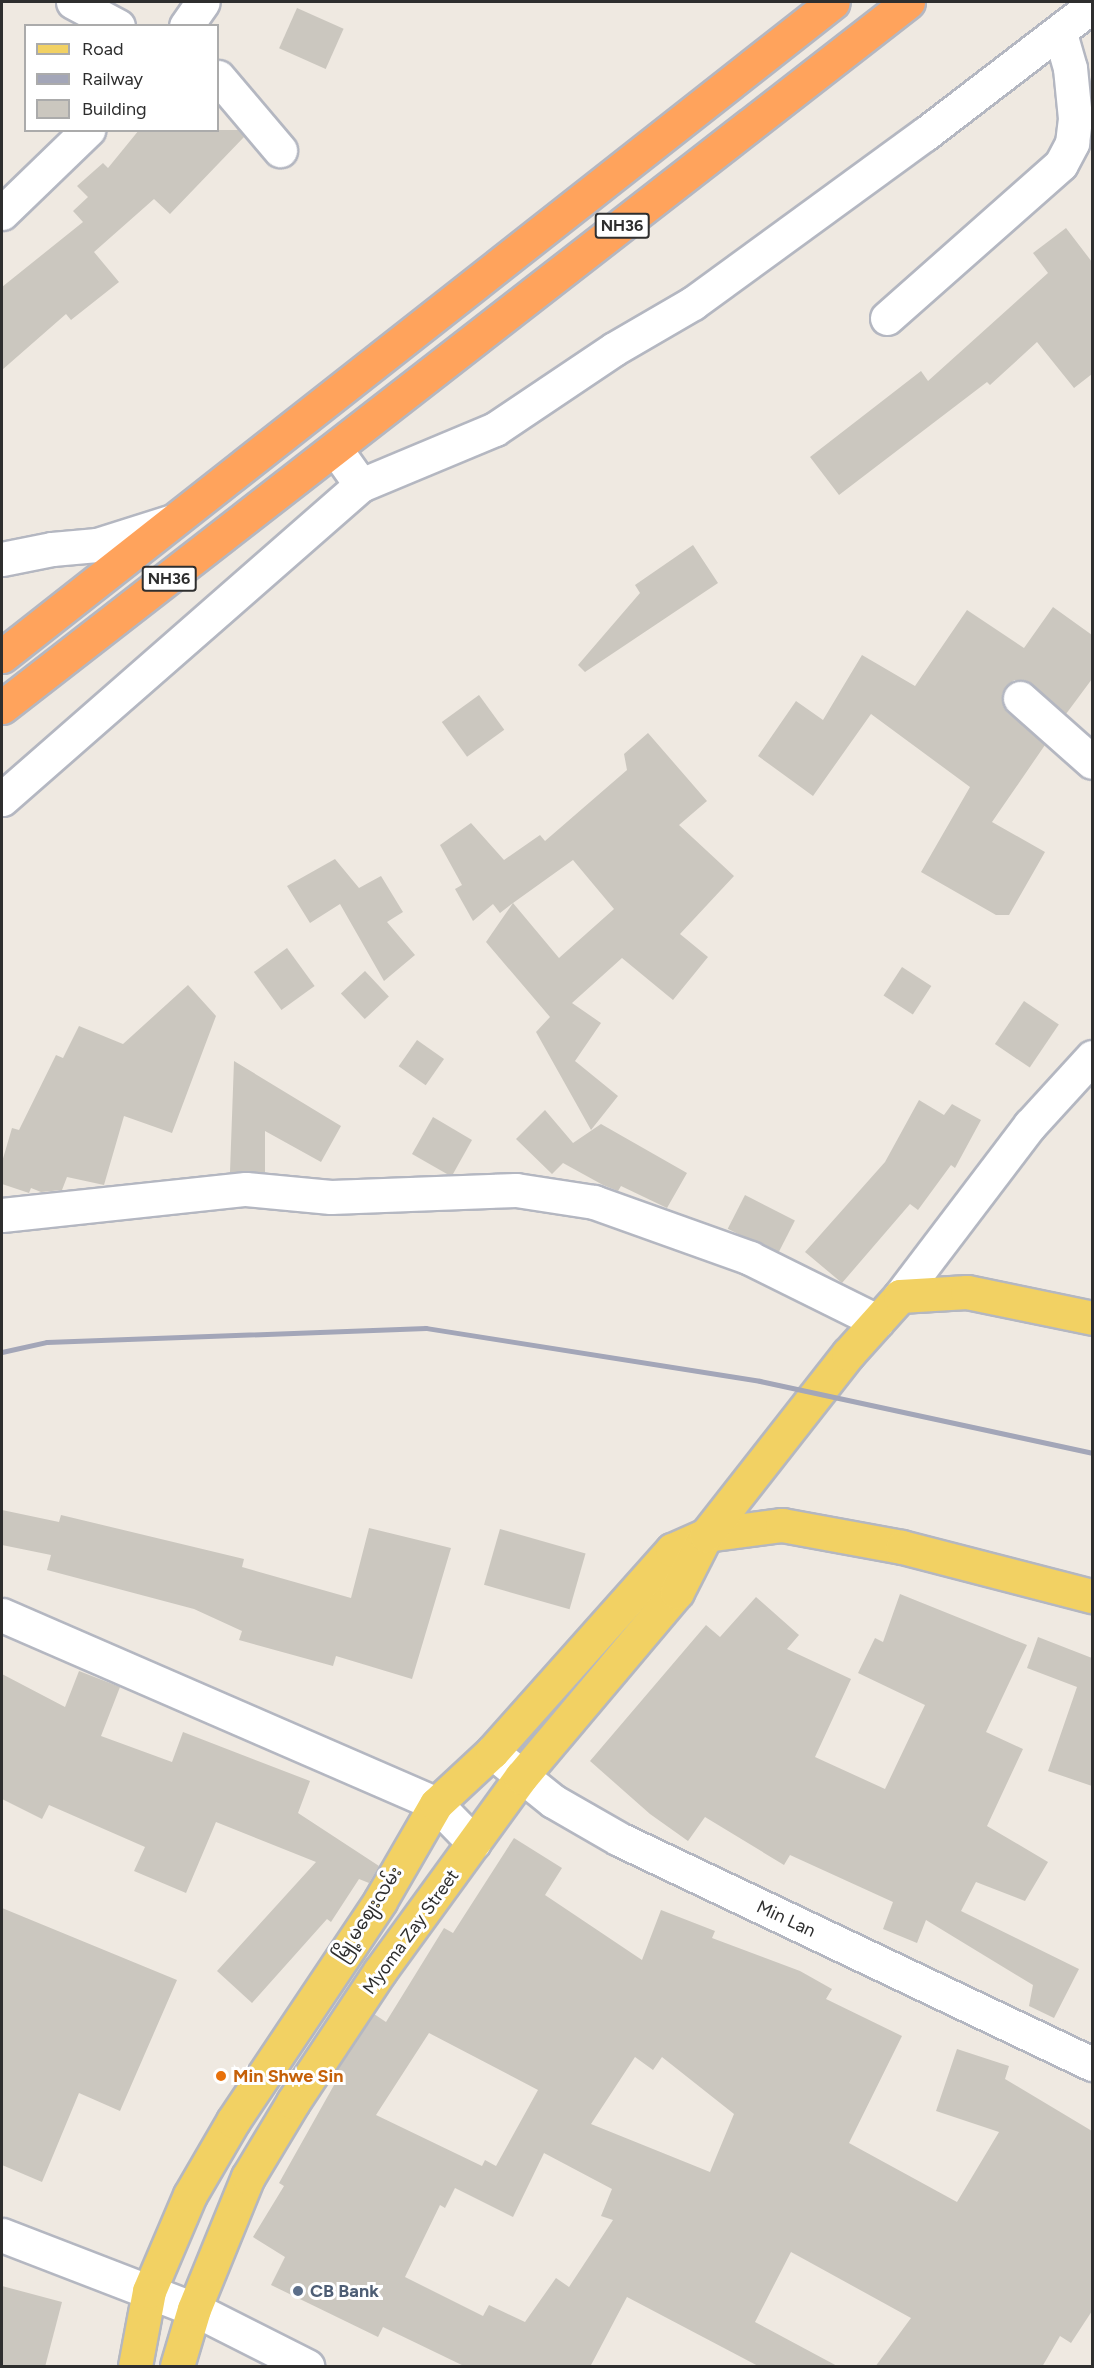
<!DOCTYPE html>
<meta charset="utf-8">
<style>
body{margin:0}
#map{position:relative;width:1094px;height:2368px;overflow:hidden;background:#efe9e1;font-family:Figtree,"Noto Sans Myanmar",sans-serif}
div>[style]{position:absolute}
.building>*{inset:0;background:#cbc7bf;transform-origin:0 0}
.roads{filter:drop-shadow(2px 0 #b4b7c1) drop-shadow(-2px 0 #b4b7c1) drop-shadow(0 2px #b4b7c1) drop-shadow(0 -2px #b4b7c1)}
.minor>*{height:33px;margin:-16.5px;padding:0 16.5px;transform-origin:16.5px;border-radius:16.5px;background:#fff}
.major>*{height:33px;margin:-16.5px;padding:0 16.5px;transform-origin:16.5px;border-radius:16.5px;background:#f2d163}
.highway>*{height:33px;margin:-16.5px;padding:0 16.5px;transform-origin:16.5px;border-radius:16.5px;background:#ffa35c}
.rail>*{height:4.5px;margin:-2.25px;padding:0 2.25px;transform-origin:2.25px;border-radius:2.25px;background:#a3a6b8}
.dots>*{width:16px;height:16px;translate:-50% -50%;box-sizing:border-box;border:3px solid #fff;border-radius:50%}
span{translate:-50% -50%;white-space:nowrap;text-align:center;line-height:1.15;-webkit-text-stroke:6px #fff;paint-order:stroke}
.shield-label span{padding:2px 4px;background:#fff;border:2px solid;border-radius:4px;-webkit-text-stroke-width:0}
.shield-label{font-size:16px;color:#2e2e2e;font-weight:700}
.street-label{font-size:18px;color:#2e2e2e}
.food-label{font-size:18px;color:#c56008;font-weight:700}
.left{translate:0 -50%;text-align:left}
.service-label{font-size:18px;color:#4e5e75;font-weight:700}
.frame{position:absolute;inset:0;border:3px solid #2e2e2e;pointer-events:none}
.legend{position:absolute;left:24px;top:24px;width:195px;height:108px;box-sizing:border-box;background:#fff;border:2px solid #ababab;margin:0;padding:8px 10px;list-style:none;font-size:18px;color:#2e2e2e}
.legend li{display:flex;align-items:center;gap:12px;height:30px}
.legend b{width:30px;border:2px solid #ababab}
</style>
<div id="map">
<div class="building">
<i style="left:297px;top:8px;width:51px;height:44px;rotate:24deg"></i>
<i style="clip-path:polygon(139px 130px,239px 130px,244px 137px,170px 214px,154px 199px,94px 252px,119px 282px,71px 320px,66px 314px,2px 370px,2px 287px,83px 222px,73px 211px,88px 197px,77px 186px,103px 163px,108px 168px)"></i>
<i style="clip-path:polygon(1066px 228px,1092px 262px,1092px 374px,1074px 388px,1037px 342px,990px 385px,987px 382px,839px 495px,810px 457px,921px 371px,928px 381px,1048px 273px,1033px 253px)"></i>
<i style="clip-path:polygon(693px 545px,718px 583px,585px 672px,578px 665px,640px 593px,635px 585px)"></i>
<i style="clip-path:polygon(1053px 607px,1092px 635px,1092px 679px,1066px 714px,1024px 680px,1014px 680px,1002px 694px,1007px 712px,1045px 745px,992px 822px,1045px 852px,1009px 915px,996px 915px,921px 872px,970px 787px,871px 714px,813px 796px,758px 756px,796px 701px,823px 720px,862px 655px,915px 686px,967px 610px,1024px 648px)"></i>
<i style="left:479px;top:695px;width:43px;height:46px;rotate:54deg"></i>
<i style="clip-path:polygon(evenodd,648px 733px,707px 801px,679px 825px,734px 876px,680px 934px,708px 957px,673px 1000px,622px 958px,572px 1003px,601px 1023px,575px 1061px,618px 1096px,591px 1130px,536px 1032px,550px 1017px,486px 942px,513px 903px,500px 913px,493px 904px,473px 921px,455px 889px,462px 885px,440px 845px,471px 823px,504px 860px,540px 835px,545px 841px,627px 770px,624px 754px,648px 733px,573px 860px,614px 909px,559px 958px,513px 903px,573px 860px)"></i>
<i style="clip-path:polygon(335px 859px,359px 888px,381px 876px,403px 912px,387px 922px,415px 955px,384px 981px,340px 904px,310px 923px,287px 886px)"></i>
<i style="left:287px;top:948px;width:47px;height:41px;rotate:54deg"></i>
<i style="left:902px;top:967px;width:35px;height:34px;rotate:33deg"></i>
<i style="left:365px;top:971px;width:35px;height:33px;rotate:47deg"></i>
<i style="clip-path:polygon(188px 985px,216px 1016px,172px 1133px,124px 1116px,104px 1185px,67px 1177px,62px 1190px,41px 1192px,31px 1188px,29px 1193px,2px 1184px,2px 1162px,12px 1128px,19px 1130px,56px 1055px,63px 1058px,79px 1026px,123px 1044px)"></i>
<i style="left:1024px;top:1001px;width:42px;height:52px;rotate:34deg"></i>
<i style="left:417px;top:1040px;width:33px;height:32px;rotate:35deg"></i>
<i style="clip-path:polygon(234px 1061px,341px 1126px,321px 1162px,265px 1131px,265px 1172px,230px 1172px)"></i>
<i style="clip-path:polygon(919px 1100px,944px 1115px,952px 1104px,981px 1120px,955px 1168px,951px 1165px,918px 1210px,910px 1204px,842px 1283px,805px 1252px,885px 1162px)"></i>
<i style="clip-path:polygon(545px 1110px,573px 1143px,601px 1124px,687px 1173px,667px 1208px,621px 1186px,618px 1191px,603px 1185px,563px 1163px,552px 1174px,516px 1139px)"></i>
<i style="clip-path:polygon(433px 1117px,472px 1140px,453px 1174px,447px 1174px,412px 1154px)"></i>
<i style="left:745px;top:1195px;width:56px;height:38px;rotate:27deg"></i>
<i style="clip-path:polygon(2px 1510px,59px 1522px,61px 1515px,244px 1559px,242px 1567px,351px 1598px,369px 1528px,451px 1548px,412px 1679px,336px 1656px,333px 1666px,239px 1640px,242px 1631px,194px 1609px,47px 1570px,51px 1555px,2px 1545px)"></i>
<i style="left:500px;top:1529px;width:89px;height:58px;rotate:16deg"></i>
<i style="clip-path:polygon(900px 1594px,1027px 1645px,986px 1732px,1023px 1749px,987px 1826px,1048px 1862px,1025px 1901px,976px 1882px,961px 1911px,1079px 1969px,1054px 2018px,1029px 2006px,1033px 1985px,926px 1920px,917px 1943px,883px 1929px,893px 1902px,790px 1855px,784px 1865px,705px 1817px,688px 1841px,650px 1814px,590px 1761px,706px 1625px,720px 1637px,756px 1597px,799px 1635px,787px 1649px,851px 1679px,815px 1757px,885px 1789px,925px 1705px,858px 1673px,875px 1638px,883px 1642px)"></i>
<i style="clip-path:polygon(1038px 1637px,1092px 1658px,1092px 1786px,1048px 1771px,1077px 1687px,1027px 1668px)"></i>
<i style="clip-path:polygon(79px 1671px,120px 1687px,101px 1736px,172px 1762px,183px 1732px,310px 1781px,298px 1813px,379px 1866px,369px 1883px,359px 1879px,331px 1922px,327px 1919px,252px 2003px,217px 1971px,316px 1862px,216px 1822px,186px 1893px,134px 1871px,145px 1847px,49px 1805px,42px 1819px,2px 1799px,2px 1674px,65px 1707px)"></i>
<i style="clip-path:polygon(evenodd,514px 1838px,562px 1868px,545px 1895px,642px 1960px,661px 1910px,715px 1931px,712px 1938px,800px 1971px,832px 1989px,826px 1999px,902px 2036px,849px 2143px,957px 2202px,999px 2132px,936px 2111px,957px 2049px,1009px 2066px,1005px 2079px,1092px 2131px,1092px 2311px,1071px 2343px,1060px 2336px,1042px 2367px,875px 2367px,911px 2318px,791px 2252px,755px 2322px,839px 2367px,760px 2367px,627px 2297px,590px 2367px,466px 2367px,383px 2327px,378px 2337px,271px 2285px,285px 2257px,253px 2237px,284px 2186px,279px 2183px,338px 2078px,333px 2075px,374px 2014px,386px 2022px,444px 1928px,453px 1933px,514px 1838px,429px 2033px,538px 2090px,496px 2166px,485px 2160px,482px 2166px,376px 2115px,429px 2033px,514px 1838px,635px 2057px,653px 2070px,662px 2057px,734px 2114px,710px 2172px,591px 2124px,635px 2057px,514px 1838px,544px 2153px,612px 2189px,601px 2216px,613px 2220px,569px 2287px,556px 2278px,525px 2322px,489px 2305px,483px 2316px,405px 2277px,440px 2205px,445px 2208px,455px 2188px,513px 2217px,544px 2153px)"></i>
<i style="clip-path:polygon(2px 1908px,177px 1980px,120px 2111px,79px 2093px,42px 2182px,2px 2165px)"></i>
<i style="clip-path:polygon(2px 2286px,62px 2302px,45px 2367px,2px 2367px)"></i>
</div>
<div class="roads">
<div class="minor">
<i style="left:73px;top:2px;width:51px;rotate:28.1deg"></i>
<i style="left:186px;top:26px;width:29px;rotate:-55deg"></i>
<i style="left:218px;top:77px;width:96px;rotate:49.7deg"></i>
<i style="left:2px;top:213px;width:120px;rotate:-44deg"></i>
<i style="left:887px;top:318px;width:232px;rotate:-41.5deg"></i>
<i style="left:1061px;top:164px;width:24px;rotate:-62deg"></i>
<i style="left:1072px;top:143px;width:25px;rotate:-83deg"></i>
<i style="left:1075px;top:118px;width:50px;rotate:-95.7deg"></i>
<i style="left:1070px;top:68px;width:37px;rotate:-106deg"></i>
<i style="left:361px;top:485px;width:145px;rotate:-22.7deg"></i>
<i style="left:495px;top:429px;width:143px;rotate:-33.9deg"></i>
<i style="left:614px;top:349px;width:91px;rotate:-30.2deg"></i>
<i style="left:693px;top:303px;width:287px;rotate:-36.1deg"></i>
<i style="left:925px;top:134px;width:210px;rotate:-37.5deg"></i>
<i style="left:2px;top:559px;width:51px;rotate:-11.3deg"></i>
<i style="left:52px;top:549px;width:45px;rotate:-5.1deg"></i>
<i style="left:97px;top:545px;width:77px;rotate:-17.5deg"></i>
<i style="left:1020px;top:698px;width:96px;rotate:41.6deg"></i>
<i style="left:2px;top:799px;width:477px;rotate:-41.2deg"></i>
<i style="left:361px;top:485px;width:43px;rotate:-125.5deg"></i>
<i style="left:2px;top:1215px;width:245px;rotate:-6.1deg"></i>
<i style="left:246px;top:1189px;width:85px;rotate:5.4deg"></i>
<i style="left:331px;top:1197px;width:185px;rotate:-2.2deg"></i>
<i style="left:516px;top:1190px;width:79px;rotate:8.7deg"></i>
<i style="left:594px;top:1202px;width:166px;rotate:19.7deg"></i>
<i style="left:750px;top:1258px;width:142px;rotate:26.4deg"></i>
<i style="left:900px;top:1296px;width:215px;rotate:-52.8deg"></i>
<i style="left:1030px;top:1125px;width:92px;rotate:-47.6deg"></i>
<i style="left:2px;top:1615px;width:473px;rotate:23.5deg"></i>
<i style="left:436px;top:1804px;width:54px;rotate:45.7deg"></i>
<i style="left:492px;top:1752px;width:78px;rotate:38.8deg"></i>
<i style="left:553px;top:1801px;width:76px;rotate:29.9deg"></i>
<i style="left:619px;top:1839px;width:524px;rotate:25.44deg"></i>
<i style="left:2px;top:2235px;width:206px;rotate:21.1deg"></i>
<i style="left:194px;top:2309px;width:127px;rotate:26.8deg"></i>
</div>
<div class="major">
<i style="left:135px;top:2366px;width:76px;rotate:-79.4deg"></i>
<i style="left:149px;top:2291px;width:104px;rotate:-66.9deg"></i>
<i style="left:190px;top:2195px;width:86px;rotate:-59.8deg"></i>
<i style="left:233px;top:2121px;width:265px;rotate:-56.2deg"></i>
<i style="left:380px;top:1901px;width:112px;rotate:-60deg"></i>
<i style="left:436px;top:1804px;width:76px;rotate:-42.9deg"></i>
<i style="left:492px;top:1752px;width:271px;rotate:-48.3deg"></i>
<i style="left:672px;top:1550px;width:37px;rotate:-24deg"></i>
<i style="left:706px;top:1535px;width:77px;rotate:-7.5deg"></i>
<i style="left:782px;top:1525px;width:122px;rotate:10.4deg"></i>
<i style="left:902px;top:1547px;width:196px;rotate:14.5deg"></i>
<i style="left:177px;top:2366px;width:59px;rotate:-73.4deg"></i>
<i style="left:194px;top:2309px;width:143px;rotate:-67.8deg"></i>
<i style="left:248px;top:2177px;width:87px;rotate:-59deg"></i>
<i style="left:293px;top:2102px;width:157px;rotate:-56.4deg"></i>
<i style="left:380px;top:1971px;width:240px;rotate:-54deg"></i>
<i style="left:521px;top:1777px;width:242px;rotate:-49.9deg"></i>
<i style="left:677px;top:1592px;width:64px;rotate:-63deg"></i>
<i style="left:706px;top:1535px;width:230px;rotate:-51.9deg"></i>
<i style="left:848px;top:1354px;width:78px;rotate:-48.1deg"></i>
<i style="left:900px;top:1296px;width:67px;rotate:-3.4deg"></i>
<i style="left:967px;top:1292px;width:128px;rotate:11.7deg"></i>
</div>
<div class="highway">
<i style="left:2px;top:656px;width:1057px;rotate:-38.2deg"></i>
<i style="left:2px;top:707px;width:1148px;rotate:-37.89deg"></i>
</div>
</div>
<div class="rail">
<i style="left:2px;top:1352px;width:46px;rotate:-12.5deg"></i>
<i style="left:47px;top:1342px;width:379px;rotate:-2.1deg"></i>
<i style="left:426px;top:1328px;width:338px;rotate:9deg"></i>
<i style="left:760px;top:1381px;width:340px;rotate:12.2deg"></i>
</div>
<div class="dots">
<i style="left:221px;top:2076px;background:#e8710a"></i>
<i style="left:298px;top:2291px;background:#5c6f8a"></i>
</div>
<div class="shield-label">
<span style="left:622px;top:226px">NH36</span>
<span style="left:169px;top:579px">NH36</span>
</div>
<div class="street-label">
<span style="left:368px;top:1914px;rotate:-57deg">မြို့မဈေးလမ်း</span>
<span style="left:786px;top:1919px;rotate:25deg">Min Lan</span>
<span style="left:411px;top:1932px;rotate:-54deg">Myoma Zay Street</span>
</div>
<div class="food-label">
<span class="left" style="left:233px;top:2076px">Min Shwe Sin</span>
</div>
<div class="service-label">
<span class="left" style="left:310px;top:2291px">CB Bank</span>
</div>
<div class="frame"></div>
<ul class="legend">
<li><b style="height:8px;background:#f2d163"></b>Road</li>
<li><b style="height:8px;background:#a3a6b8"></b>Railway</li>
<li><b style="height:16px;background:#cbc7bf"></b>Building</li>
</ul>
</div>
